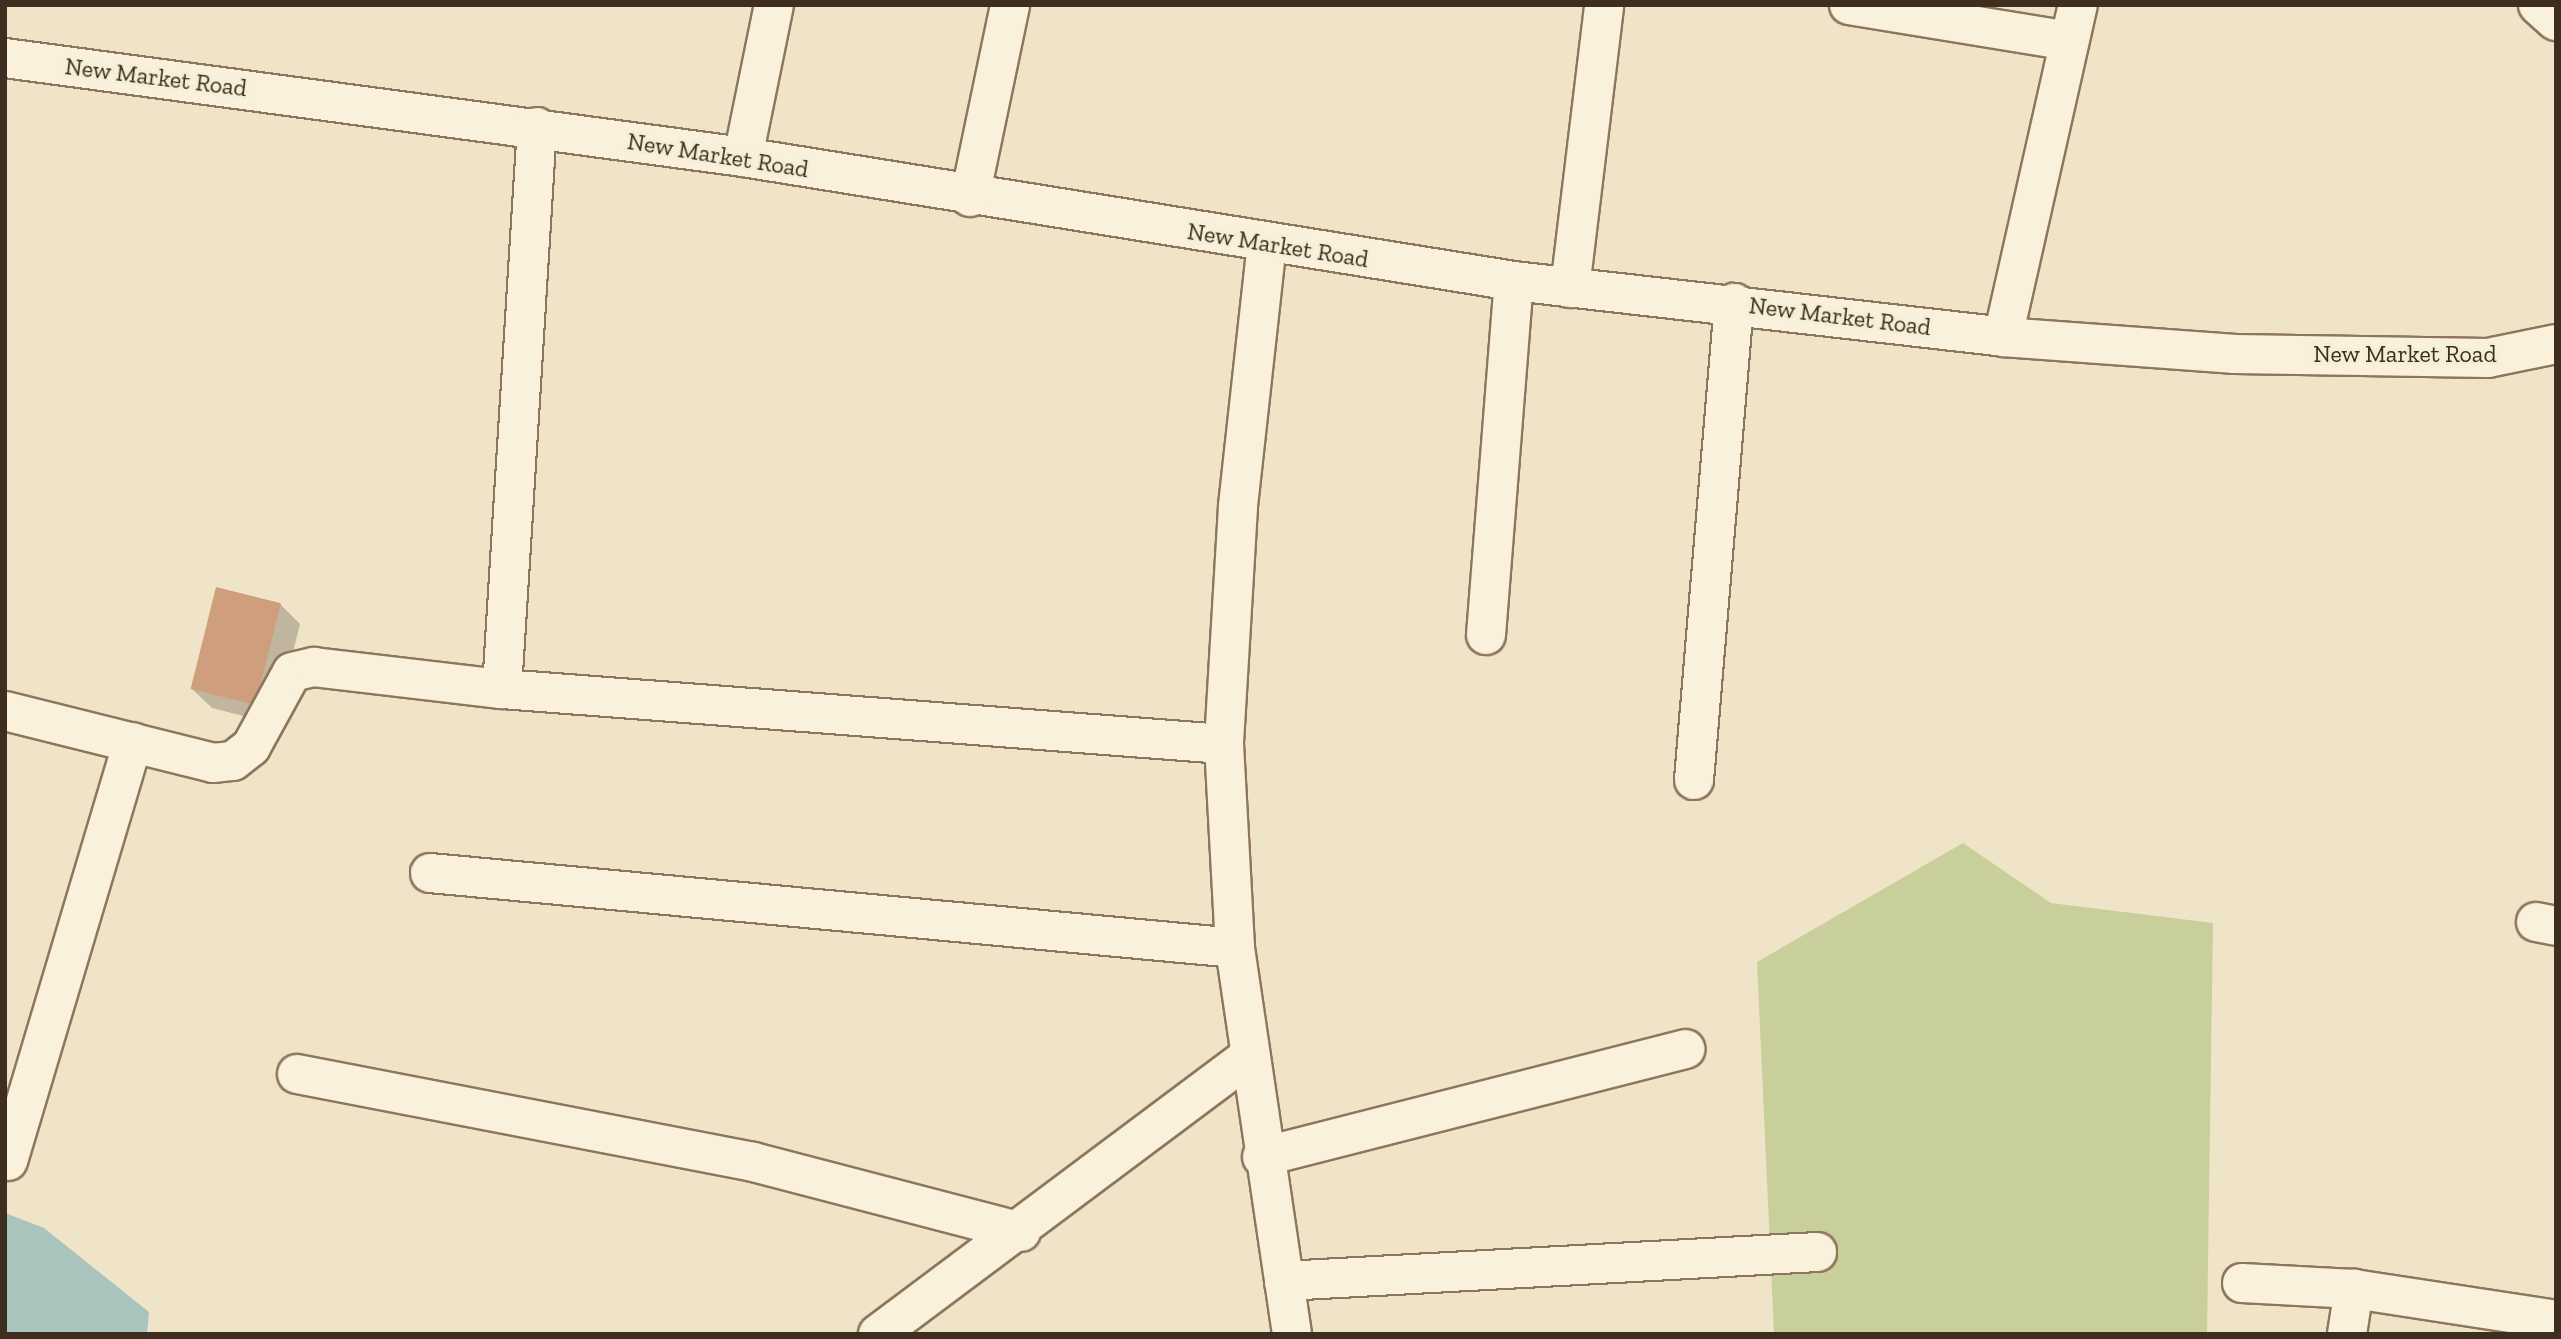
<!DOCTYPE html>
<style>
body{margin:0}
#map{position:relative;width:2561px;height:1339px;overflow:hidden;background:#f0e4c8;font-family:"Zilla Slab",serif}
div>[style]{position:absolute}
.green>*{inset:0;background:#c9cf9b}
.water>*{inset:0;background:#a9c4bc}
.shadow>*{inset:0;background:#0003}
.building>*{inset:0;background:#cf9f7d;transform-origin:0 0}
.roads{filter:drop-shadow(2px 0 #8d765c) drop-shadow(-2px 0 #8d765c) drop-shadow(0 2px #8d765c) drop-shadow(0 -2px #8d765c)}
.minor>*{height:38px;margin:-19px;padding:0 19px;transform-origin:19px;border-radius:19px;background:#faf1dc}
span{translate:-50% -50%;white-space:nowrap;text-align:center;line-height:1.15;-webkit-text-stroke:6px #f7eed8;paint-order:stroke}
.street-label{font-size:24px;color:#3d2e20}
.frame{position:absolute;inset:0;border:7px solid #3d2e20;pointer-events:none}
</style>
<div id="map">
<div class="green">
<i style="clip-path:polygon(1963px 843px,2051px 903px,2213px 923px,2207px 1334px,1774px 1334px,1757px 962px)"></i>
</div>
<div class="water">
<i style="clip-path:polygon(5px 1213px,44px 1228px,149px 1312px,147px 1334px,5px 1334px)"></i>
</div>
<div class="shadow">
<i style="clip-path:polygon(280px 604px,300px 624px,275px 724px,212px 708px,192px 689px)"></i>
</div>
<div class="building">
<i style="left:216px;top:587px;width:67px;height:105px;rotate:14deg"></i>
</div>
<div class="roads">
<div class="minor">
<i style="left:1849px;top:5px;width:223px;rotate:9.3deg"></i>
<i style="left:2538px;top:5px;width:24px;rotate:42deg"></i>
<i style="left:5px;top:58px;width:745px;rotate:7.64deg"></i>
<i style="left:743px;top:157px;width:781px;rotate:9.14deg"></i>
<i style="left:1514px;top:281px;width:492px;rotate:6.5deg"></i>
<i style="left:2003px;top:337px;width:233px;rotate:4.2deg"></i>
<i style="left:2235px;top:354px;width:253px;rotate:0.9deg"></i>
<i style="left:2488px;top:358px;width:69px;rotate:-11.6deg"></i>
<i style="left:743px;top:157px;width:155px;rotate:-78.5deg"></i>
<i style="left:970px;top:197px;width:196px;rotate:-78.2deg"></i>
<i style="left:1267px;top:243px;width:266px;rotate:96.3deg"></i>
<i style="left:1238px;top:507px;width:237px;rotate:93.4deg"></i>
<i style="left:1224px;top:744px;width:204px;rotate:86.9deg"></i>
<i style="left:1235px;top:948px;width:390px;rotate:81.6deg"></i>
<i style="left:1570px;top:288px;width:285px;rotate:-83.1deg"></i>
<i style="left:2003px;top:337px;width:340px;rotate:-77.3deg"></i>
<i style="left:1486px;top:635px;width:355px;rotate:-85.5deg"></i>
<i style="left:502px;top:689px;width:563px;rotate:-86.44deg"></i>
<i style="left:5px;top:711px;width:214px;rotate:14deg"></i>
<i style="left:213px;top:763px;width:20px;rotate:-6deg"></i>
<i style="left:233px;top:761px;width:23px;rotate:-38deg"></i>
<i style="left:251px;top:747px;width:85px;rotate:-61.3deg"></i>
<i style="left:292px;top:672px;width:23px;rotate:-13deg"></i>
<i style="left:314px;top:667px;width:189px;rotate:6.7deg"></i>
<i style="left:502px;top:689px;width:724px;rotate:4.36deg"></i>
<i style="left:1694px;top:780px;width:479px;rotate:-85.2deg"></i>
<i style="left:430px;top:873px;width:808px;rotate:5.32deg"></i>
<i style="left:2536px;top:922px;width:20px;rotate:11deg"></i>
<i style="left:297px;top:1074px;width:464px;rotate:10.9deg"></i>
<i style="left:753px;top:1162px;width:277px;rotate:14.6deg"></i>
<i style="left:1262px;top:1157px;width:437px;rotate:-14.3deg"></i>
<i style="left:8px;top:1161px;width:437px;rotate:-73.4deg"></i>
<i style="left:1284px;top:1281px;width:534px;rotate:-3.11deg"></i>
<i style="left:2242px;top:1283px;width:112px;rotate:3.1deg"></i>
<i style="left:2354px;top:1289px;width:204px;rotate:8.7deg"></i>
<i style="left:878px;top:1334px;width:464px;rotate:-36.8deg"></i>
<i style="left:2347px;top:1334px;width:46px;rotate:-81.2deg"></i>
</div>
</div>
<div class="street-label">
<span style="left:156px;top:77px;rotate:7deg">New Market Road</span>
<span style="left:718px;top:155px;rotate:9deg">New Market Road</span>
<span style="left:1278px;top:245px;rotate:9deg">New Market Road</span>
<span style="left:1840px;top:316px;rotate:7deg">New Market Road</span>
<span style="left:2405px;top:354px">New Market Road</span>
</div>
<div class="frame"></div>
</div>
